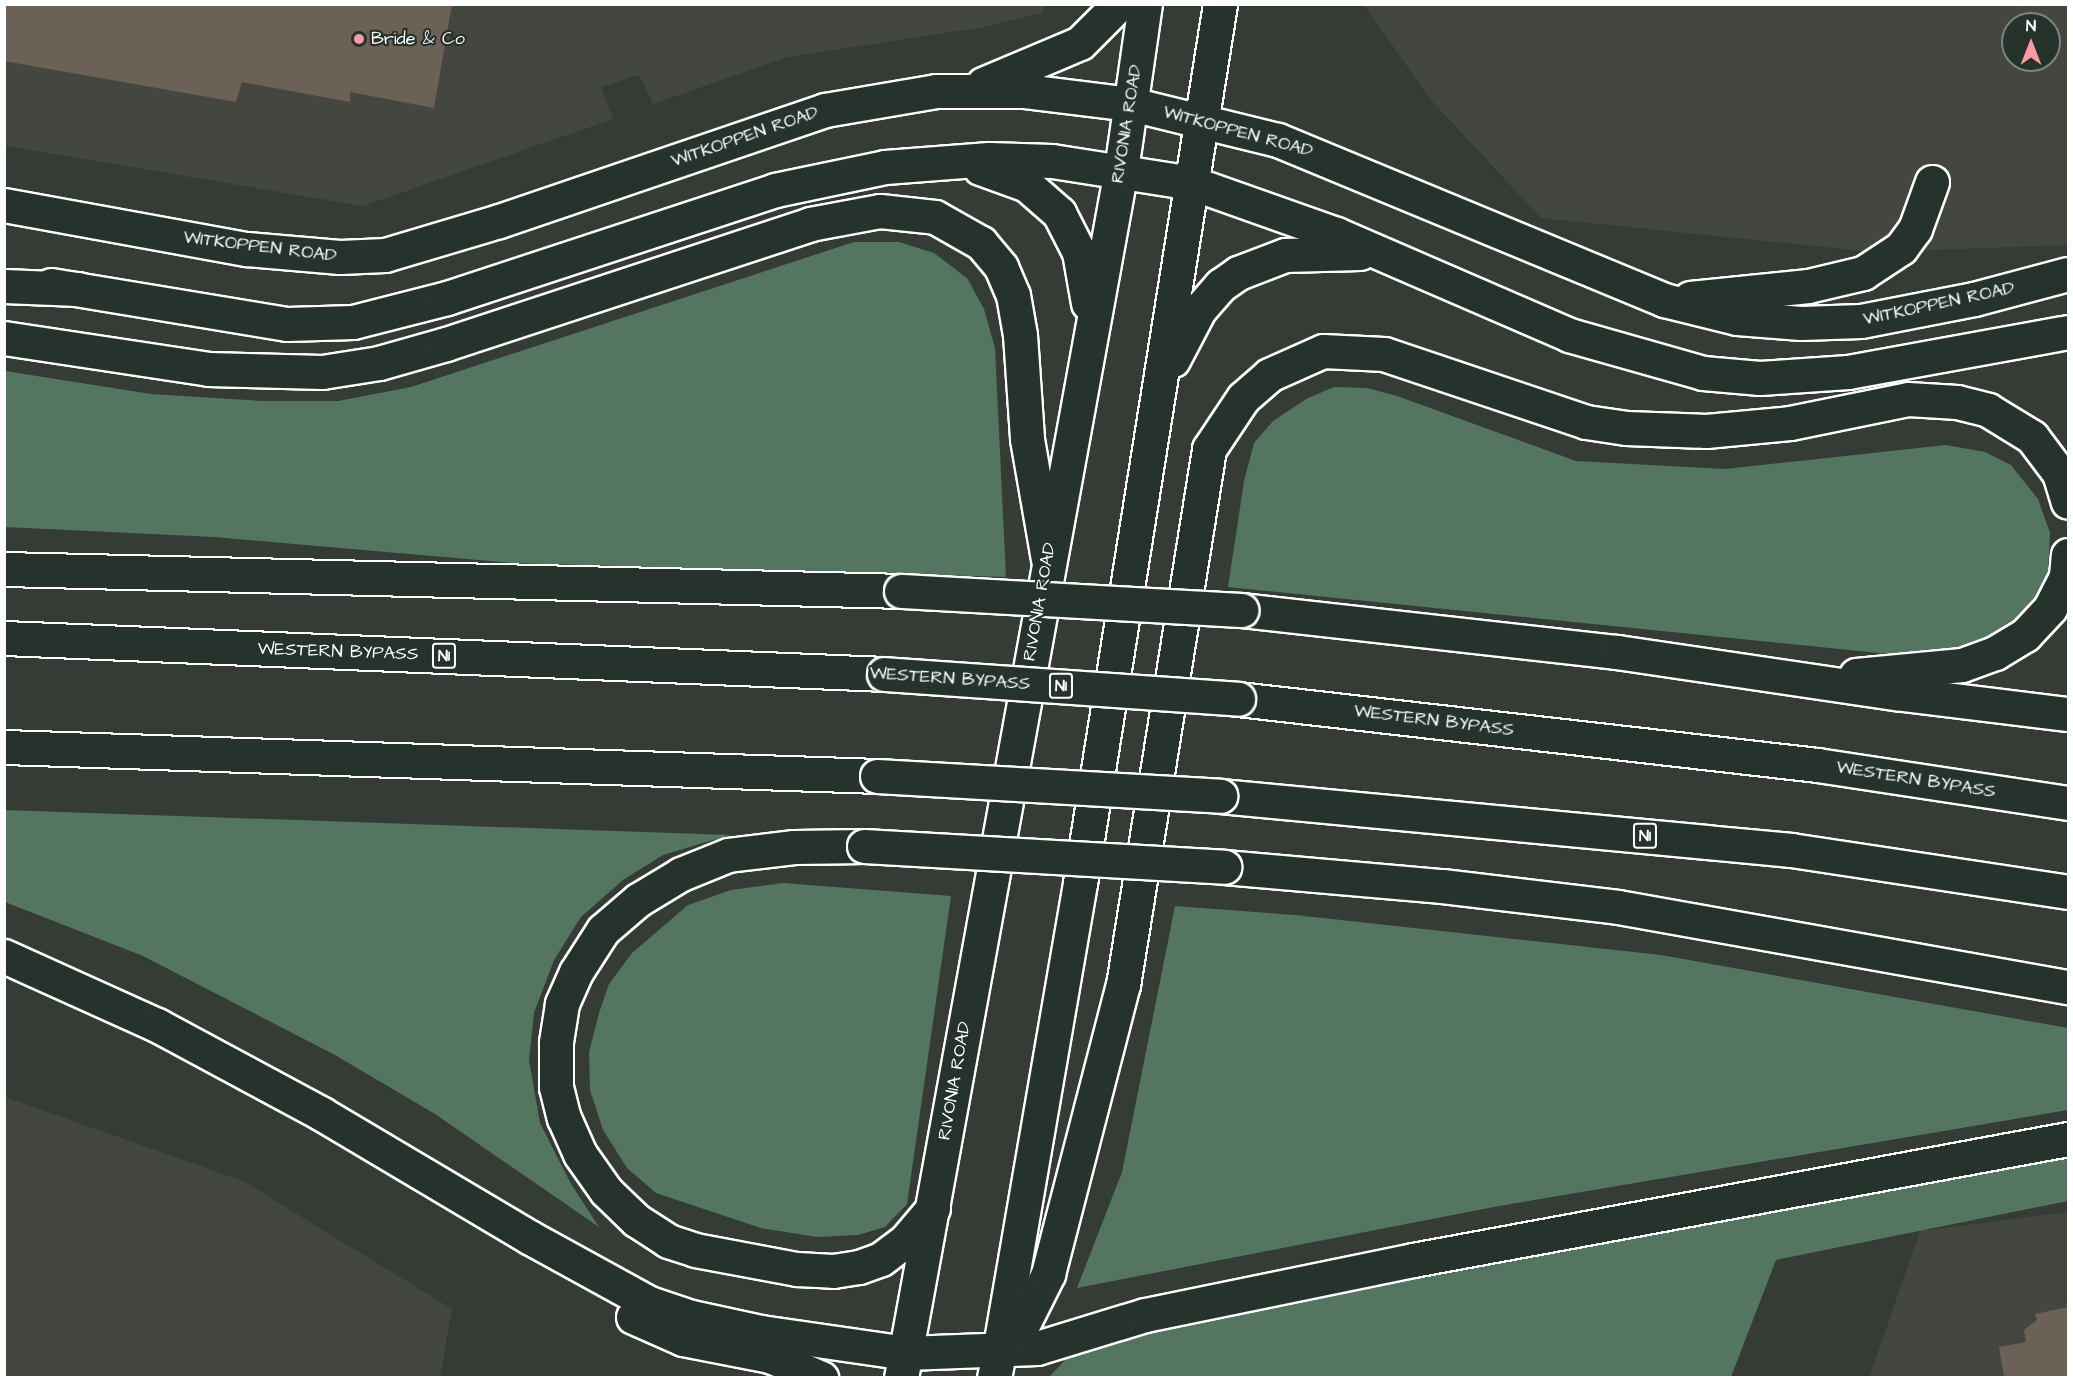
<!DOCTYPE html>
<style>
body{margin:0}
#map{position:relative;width:2073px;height:1382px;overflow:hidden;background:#343c35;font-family:"Architects Daughter",sans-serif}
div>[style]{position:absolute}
.built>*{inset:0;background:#44473f}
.green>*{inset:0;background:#54755f}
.building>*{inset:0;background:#6b6156}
.roads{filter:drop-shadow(2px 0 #fff) drop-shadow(-2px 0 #fff) drop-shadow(0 2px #fff) drop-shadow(0 -2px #fff)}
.secondary>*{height:33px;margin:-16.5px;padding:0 16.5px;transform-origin:16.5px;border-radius:16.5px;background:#26332d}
.primary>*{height:33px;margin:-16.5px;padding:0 16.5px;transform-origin:16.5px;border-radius:16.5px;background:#26332d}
.highway>*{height:33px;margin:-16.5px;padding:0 16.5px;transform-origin:16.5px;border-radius:16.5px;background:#26332d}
.bridges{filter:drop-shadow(2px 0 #fff) drop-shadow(-2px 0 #fff) drop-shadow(0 2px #fff) drop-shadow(0 -2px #fff)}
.highway-bridge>*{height:33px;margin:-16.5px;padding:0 16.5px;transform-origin:16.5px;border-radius:16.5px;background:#26332d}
.dots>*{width:16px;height:16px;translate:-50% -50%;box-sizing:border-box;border:3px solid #26332d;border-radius:50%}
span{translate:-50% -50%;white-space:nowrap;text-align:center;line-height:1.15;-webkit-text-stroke:4.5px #26332d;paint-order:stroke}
.shield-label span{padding:2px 4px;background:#26332d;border:2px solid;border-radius:4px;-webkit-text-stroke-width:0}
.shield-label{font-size:16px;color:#fff;font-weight:700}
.poi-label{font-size:18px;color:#fff}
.left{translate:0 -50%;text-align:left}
.street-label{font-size:18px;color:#fff}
.frame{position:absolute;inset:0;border:6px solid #fff;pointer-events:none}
.north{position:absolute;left:2001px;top:12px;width:60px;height:60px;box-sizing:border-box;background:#26332d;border:2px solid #7d8581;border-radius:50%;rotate:0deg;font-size:16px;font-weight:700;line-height:24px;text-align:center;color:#fff}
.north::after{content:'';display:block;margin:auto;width:21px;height:27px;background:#ff9aa2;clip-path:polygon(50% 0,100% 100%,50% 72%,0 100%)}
</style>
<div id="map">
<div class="built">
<i style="clip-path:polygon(4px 5px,1044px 5px,1043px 13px,978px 28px,788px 57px,653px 104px,639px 75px,601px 87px,613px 119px,363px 206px,5px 146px)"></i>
<i style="clip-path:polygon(evenodd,1364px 5px,2068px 5px,2068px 245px,1872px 252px,1541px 218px,1431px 100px,1364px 5px,2013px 24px,2049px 24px,2049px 60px,2013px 60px,2013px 24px)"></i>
<i style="clip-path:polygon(5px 1097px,243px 1181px,452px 1309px,440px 1377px,5px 1377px)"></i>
<i style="clip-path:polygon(2068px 1212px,2068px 1377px,1869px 1378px,1920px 1231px)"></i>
</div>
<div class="green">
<i style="clip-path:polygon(854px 242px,899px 242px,934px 253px,967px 278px,984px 309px,995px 348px,1006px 577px,512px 563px,214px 537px,5px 527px,5px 371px,151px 394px,263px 401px,338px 401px,411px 387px)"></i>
<i style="clip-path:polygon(1334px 387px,1367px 388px,1397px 396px,1576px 461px,1725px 469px,1946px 445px,1985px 452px,2011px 465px,2038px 499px,2050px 533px,2047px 592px,1997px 645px,1918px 657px,1228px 587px,1244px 481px,1254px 443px,1273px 421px,1306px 399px)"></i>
<i style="clip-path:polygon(5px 810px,730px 835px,663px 855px,623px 880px,581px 917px,554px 960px,534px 1013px,529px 1060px,540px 1123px,571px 1184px,599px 1227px,435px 1114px,335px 1055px,143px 956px,5px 902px)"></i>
<i style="clip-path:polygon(783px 883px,951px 896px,907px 1204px,885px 1227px,858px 1235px,817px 1237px,761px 1228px,656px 1193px,627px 1168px,603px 1130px,590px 1090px,589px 1052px,599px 1013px,609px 984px,632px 953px,688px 905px,731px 890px)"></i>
<i style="clip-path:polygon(1175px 906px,1295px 915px,1661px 955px,2068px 1028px,2068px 1110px,1499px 1206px,1077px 1288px,1122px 1172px)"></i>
<i style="clip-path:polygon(2068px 1157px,2068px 1201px,1776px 1260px,1731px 1377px,1048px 1378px,1068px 1357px,1151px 1329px)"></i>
</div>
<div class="building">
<i style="clip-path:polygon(4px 4px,452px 4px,434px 108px,350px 92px,350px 102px,242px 82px,236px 102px,4px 61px)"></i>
<i style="clip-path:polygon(2068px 1307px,2068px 1377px,2004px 1377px,1999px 1347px,2026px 1342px,2024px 1330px,2037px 1320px,2035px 1314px)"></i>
</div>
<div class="roads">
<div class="secondary">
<i style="left:983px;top:84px;width:105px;rotate:-22.9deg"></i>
<i style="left:1080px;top:43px;width:55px;rotate:-45deg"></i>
<i style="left:980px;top:168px;width:50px;rotate:19.9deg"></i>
<i style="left:1027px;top:185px;width:43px;rotate:41.2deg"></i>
<i style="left:1059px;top:213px;width:44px;rotate:62.9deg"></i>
<i style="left:1079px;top:252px;width:52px;rotate:80deg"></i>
<i style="left:4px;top:205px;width:247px;rotate:10.3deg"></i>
<i style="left:247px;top:249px;width:93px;rotate:4.9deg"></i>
<i style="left:340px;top:257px;width:45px;rotate:-2.5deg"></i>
<i style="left:385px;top:255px;width:119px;rotate:-16.6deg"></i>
<i style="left:499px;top:221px;width:344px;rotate:-18.8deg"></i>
<i style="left:825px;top:110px;width:113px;rotate:-9.7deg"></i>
<i style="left:936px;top:91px;width:89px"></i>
<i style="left:1025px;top:91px;width:107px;rotate:7deg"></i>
<i style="left:1131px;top:104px;width:151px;rotate:13.8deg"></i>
<i style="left:1278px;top:140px;width:418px;rotate:22.5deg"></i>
<i style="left:1664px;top:300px;width:75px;rotate:13.9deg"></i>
<i style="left:1737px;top:318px;width:64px;rotate:4.5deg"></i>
<i style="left:1801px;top:323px;width:60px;rotate:-1.9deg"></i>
<i style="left:1861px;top:321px;width:115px;rotate:-11deg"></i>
<i style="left:1974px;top:299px;width:97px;rotate:-14.9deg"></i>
<i style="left:51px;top:285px;width:239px;rotate:9.4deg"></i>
<i style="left:287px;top:324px;width:66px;rotate:-1.7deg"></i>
<i style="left:353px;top:322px;width:97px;rotate:-14.3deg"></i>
<i style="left:447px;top:298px;width:345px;rotate:-18.2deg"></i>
<i style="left:775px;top:190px;width:112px;rotate:-11.8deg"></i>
<i style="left:885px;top:167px;width:104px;rotate:-4.4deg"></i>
<i style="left:989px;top:159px;width:63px;rotate:1.8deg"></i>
<i style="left:1052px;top:161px;width:142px;rotate:8.9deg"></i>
<i style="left:1192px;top:183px;width:153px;rotate:19.5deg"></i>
<i style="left:1336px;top:234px;width:254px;rotate:23.4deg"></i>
<i style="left:1569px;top:335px;width:139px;rotate:15.8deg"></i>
<i style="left:1703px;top:373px;width:57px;rotate:5deg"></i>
<i style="left:1760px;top:378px;width:88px;rotate:-3.9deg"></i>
<i style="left:1848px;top:372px;width:224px;rotate:-10.3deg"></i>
<i style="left:1690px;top:298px;width:119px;rotate:-5.8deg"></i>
<i style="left:1808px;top:286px;width:57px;rotate:-13.3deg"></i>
<i style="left:1863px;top:273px;width:45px;rotate:-33.3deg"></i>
<i style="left:1901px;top:248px;width:24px;rotate:-54deg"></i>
<i style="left:1915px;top:229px;width:50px;rotate:-70.1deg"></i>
<i style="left:1173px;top:360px;width:56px;rotate:-62.5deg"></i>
<i style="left:1199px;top:310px;width:33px;rotate:-49deg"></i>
<i style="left:1221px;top:285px;width:21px;rotate:-35deg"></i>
<i style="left:1238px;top:273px;width:50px;rotate:-21deg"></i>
<i style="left:1285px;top:255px;width:75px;rotate:-1.5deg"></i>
<i style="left:999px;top:1352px;width:476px;rotate:-80.2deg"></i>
<i style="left:1080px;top:883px;width:890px;rotate:-80.95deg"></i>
<i style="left:901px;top:1378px;width:1228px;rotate:-79.68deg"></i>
<i style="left:1121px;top:170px;width:168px;rotate:-81.8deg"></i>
</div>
<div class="primary">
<i style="left:994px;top:1378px;width:26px;rotate:-79deg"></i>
</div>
<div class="highway">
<i style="left:4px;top:286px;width:74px;rotate:2.3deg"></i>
<i style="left:4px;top:338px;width:206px;rotate:8.6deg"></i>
<i style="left:208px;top:369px;width:114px;rotate:1.5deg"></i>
<i style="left:322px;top:372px;width:58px;rotate:-9deg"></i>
<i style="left:379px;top:363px;width:70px;rotate:-15.8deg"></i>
<i style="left:446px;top:344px;width:383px;rotate:-18.2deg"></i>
<i style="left:810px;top:224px;width:71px;rotate:-10.5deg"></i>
<i style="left:880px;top:211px;width:55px;rotate:6.2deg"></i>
<i style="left:935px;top:217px;width:53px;rotate:29.5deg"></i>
<i style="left:981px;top:243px;width:31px;rotate:50deg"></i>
<i style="left:1001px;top:267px;width:30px;rotate:67deg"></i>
<i style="left:1013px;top:295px;width:41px;rotate:80.1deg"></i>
<i style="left:1020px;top:335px;width:104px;rotate:86.1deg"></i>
<i style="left:1027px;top:439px;width:122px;rotate:80.1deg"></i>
<i style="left:4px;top:569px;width:897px;rotate:1.4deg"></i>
<i style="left:1241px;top:610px;width:378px;rotate:6.4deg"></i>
<i style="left:1617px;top:652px;width:282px;rotate:8.4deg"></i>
<i style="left:1896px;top:693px;width:173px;rotate:7deg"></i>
<i style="left:4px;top:638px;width:881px;rotate:2.34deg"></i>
<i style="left:1856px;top:675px;width:106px;rotate:-5.4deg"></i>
<i style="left:1962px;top:665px;width:35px;rotate:-20deg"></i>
<i style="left:1995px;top:653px;width:35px;rotate:-31deg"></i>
<i style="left:2025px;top:635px;width:37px;rotate:-47deg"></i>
<i style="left:2050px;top:608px;width:36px;rotate:-63deg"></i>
<i style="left:2066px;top:576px;width:21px;rotate:-85deg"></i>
<i style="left:1238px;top:699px;width:583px;rotate:6.5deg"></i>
<i style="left:1817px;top:765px;width:254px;rotate:8.6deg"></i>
<i style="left:4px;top:747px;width:873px;rotate:1.9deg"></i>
<i style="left:1220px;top:796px;width:574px;rotate:5.4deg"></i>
<i style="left:1791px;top:850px;width:280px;rotate:8.6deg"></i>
<i style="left:864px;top:846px;width:70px;rotate:179.2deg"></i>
<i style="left:794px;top:847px;width:66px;rotate:173.1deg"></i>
<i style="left:728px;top:855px;width:51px;rotate:158deg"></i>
<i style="left:681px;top:874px;width:50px;rotate:148.8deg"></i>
<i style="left:638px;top:900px;width:46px;rotate:139.4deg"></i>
<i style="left:603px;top:930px;width:50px;rotate:122.7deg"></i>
<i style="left:576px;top:972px;width:35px;rotate:114deg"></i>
<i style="left:562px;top:1004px;width:39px;rotate:99deg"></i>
<i style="left:556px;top:1043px;width:44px;rotate:90deg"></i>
<i style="left:556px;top:1087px;width:32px;rotate:76deg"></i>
<i style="left:564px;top:1118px;width:39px;rotate:66deg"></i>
<i style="left:580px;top:1154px;width:45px;rotate:54.9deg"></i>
<i style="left:606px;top:1191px;width:42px;rotate:44deg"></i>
<i style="left:636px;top:1220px;width:38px;rotate:33deg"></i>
<i style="left:668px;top:1241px;width:28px;rotate:18deg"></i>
<i style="left:695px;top:1250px;width:104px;rotate:10.6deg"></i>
<i style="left:797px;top:1269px;width:36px;rotate:3deg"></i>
<i style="left:833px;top:1271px;width:26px;rotate:-9deg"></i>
<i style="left:859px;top:1267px;width:23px;rotate:-20deg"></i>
<i style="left:881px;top:1259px;width:31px;rotate:-37deg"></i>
<i style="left:906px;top:1240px;width:42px;rotate:-49.8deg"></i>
<i style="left:1224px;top:867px;width:219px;rotate:5deg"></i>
<i style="left:1442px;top:886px;width:177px;rotate:6.8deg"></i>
<i style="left:1618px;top:907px;width:457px;rotate:10.1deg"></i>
<i style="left:4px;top:956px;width:168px;rotate:24.3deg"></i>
<i style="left:157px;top:1025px;width:187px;rotate:28.3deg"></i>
<i style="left:322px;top:1114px;width:241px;rotate:30.7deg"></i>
<i style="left:529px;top:1237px;width:137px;rotate:28.8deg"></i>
<i style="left:649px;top:1303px;width:44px;rotate:18.4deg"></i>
<i style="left:691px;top:1317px;width:72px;rotate:12.1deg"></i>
<i style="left:761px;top:1332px;width:147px;rotate:8.2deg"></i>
<i style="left:906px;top:1353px;width:131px;rotate:-2.2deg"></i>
<i style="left:1037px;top:1348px;width:113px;rotate:-17deg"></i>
<i style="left:1145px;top:1315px;width:274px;rotate:-11.6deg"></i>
<i style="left:1413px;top:1260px;width:666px;rotate:-10.47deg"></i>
<i style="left:633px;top:1317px;width:55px;rotate:23.7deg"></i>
<i style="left:683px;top:1339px;width:89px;rotate:11.1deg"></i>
<i style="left:770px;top:1356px;width:56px;rotate:23.3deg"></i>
<i style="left:999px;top:1352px;width:30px;rotate:-46deg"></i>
<i style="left:1020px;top:1330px;width:63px;rotate:-63.4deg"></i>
<i style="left:1048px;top:1274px;width:299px;rotate:-75.5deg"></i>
<i style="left:1123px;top:985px;width:543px;rotate:-80.88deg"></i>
<i style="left:1209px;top:449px;width:61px;rotate:-56.3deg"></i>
<i style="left:1243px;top:398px;width:35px;rotate:-41deg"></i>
<i style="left:1269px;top:375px;width:59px;rotate:-24deg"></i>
<i style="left:1323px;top:351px;width:61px;rotate:2.8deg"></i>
<i style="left:1384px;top:354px;width:213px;rotate:18.6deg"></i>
<i style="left:1586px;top:422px;width:40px;rotate:8.5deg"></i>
<i style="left:1626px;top:428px;width:80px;rotate:2.1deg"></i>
<i style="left:1706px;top:431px;width:84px;rotate:-5.4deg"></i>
<i style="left:1790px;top:423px;width:120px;rotate:-11.5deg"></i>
<i style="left:1908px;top:399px;width:49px;rotate:3.5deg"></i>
<i style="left:1957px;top:402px;width:32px;rotate:14deg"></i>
<i style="left:1988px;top:410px;width:52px;rotate:31.5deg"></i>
<i style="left:2032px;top:437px;width:45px;rotate:53.1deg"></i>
<i style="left:2059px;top:473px;width:30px;rotate:73deg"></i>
</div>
</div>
<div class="bridges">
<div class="highway-bridge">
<i style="left:901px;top:591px;width:341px;rotate:3.2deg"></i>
<i style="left:884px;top:674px;width:355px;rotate:4deg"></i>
<i style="left:877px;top:776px;width:344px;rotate:3.3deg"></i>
<i style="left:864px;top:846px;width:361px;rotate:3.3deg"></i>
</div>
</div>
<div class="dots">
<i style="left:359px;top:39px;background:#ff9aa2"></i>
</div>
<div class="shield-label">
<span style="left:444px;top:656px">N1</span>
<span style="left:1061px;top:686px">N1</span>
<span style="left:1645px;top:836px">N1</span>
</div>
<div class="poi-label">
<span class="left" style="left:371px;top:39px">Bride &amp; Co</span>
</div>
<div class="street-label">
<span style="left:1127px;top:124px;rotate:-81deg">RIVONIA ROAD</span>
<span style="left:1238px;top:132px;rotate:15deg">WITKOPPEN ROAD</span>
<span style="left:745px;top:137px;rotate:-19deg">WITKOPPEN ROAD</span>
<span style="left:260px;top:247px;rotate:7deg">WITKOPPEN ROAD</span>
<span style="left:1939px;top:304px;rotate:-12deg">WITKOPPEN ROAD</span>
<span style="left:1040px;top:602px;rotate:-80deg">RIVONIA ROAD</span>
<span style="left:338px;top:652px;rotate:2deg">WESTERN BYPASS</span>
<span style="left:950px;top:679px;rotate:4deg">WESTERN BYPASS</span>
<span style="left:1434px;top:721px;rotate:7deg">WESTERN BYPASS</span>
<span style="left:1916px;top:780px;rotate:9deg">WESTERN BYPASS</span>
<span style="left:955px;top:1081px;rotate:-80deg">RIVONIA ROAD</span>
</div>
<div class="frame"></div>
<div class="north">N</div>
</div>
